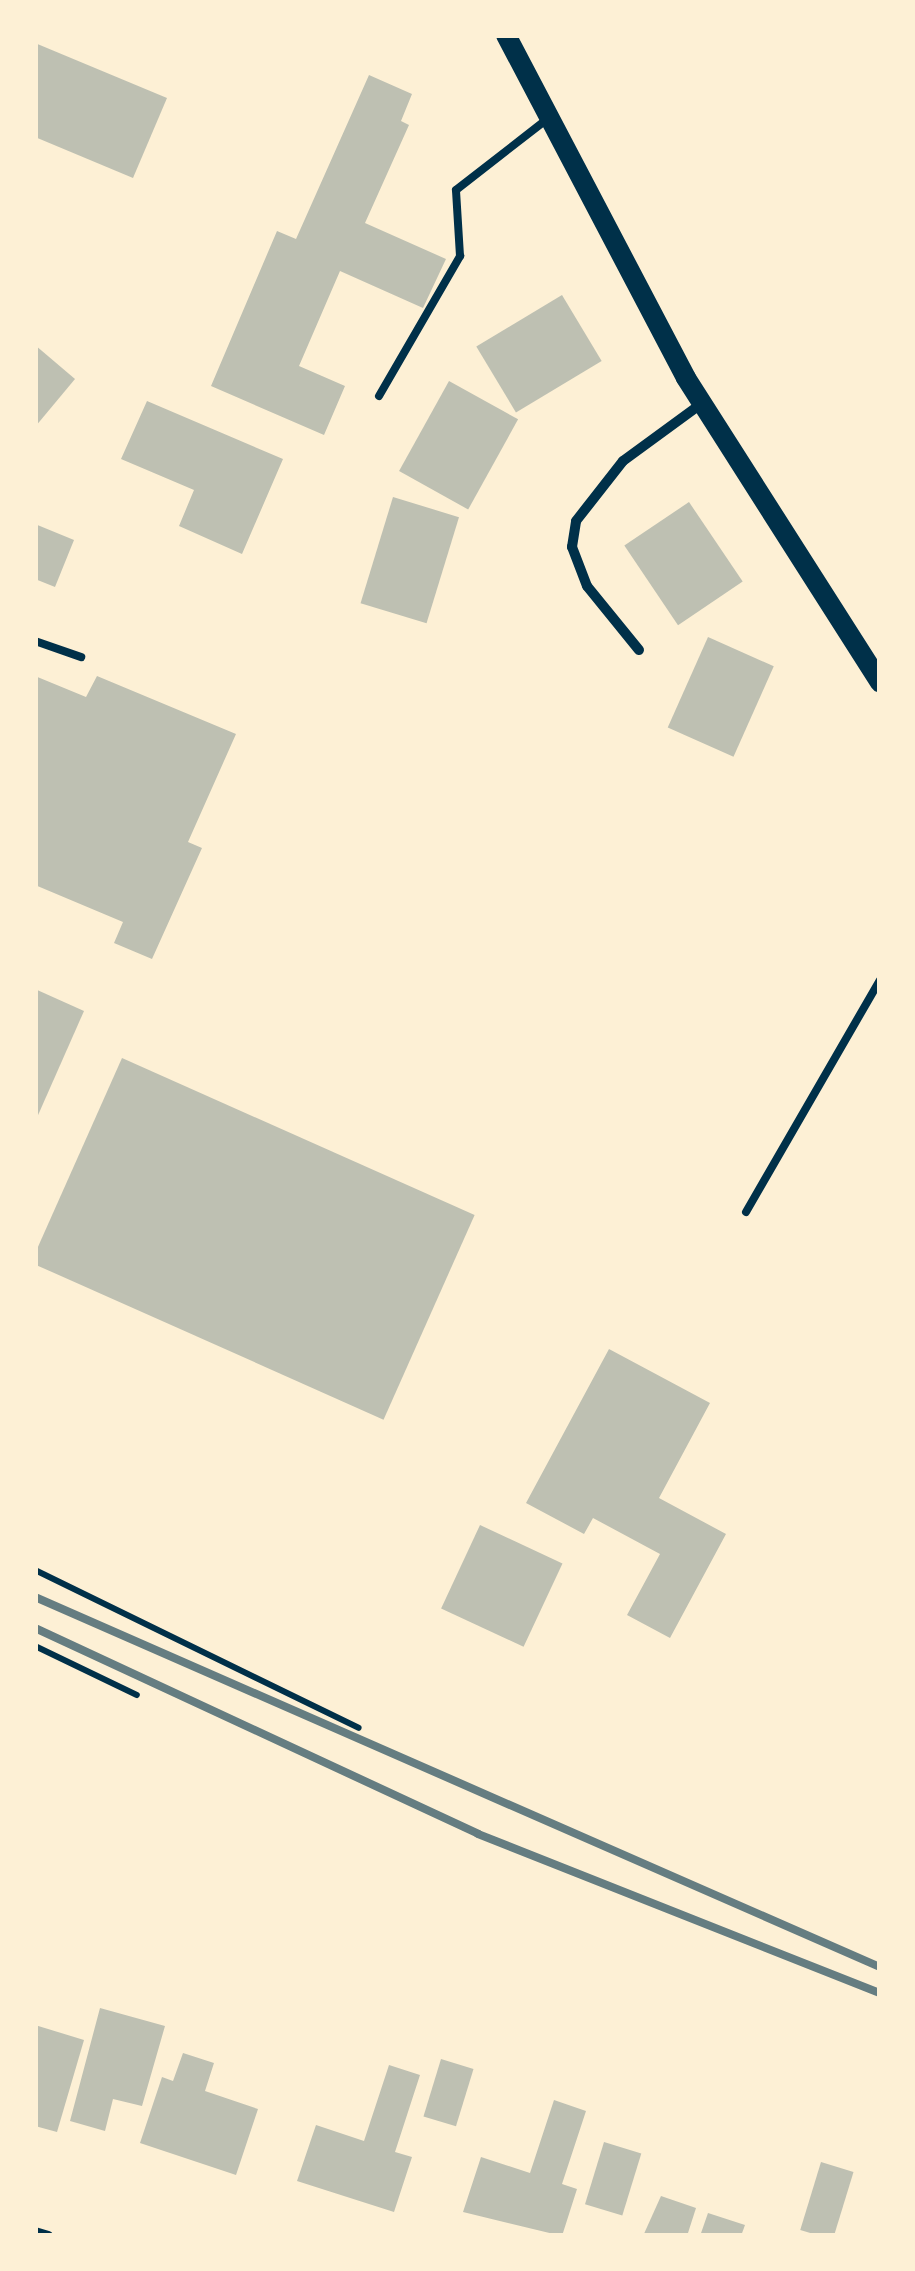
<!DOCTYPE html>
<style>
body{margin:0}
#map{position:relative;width:915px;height:2271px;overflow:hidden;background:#fdf0d5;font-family:"Public Sans",sans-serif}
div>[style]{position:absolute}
.building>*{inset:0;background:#bec0b2;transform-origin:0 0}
.path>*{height:6px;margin:-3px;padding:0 3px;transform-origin:3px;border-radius:3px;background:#003049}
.service>*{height:8px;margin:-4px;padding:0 4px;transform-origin:4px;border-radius:4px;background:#003049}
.minor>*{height:10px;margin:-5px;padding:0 5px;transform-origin:5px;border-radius:5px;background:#003049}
.secondary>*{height:20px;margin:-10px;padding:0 10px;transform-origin:10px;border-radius:10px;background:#003049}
.rail>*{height:8px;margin:-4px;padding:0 4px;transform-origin:4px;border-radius:4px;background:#657d81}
span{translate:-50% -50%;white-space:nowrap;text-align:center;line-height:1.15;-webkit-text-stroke:9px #fdf0d5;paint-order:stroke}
.frame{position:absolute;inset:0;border:38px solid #fdf0d5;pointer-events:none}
</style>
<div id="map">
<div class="building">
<i style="clip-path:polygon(35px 43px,167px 98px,133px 178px,35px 137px)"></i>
<i style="clip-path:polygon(369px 75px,412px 94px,401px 121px,409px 125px,365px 223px,446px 259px,423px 308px,340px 271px,299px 366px,345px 386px,324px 435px,211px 386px,277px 231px,296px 239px)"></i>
<i style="left:562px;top:295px;width:77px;height:100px;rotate:59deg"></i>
<i style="clip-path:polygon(35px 345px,75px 379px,35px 427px)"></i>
<i style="left:449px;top:381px;width:79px;height:103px;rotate:29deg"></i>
<i style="clip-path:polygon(147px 401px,283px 459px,242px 554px,179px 526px,194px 490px,121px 459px)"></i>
<i style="left:393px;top:497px;width:69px;height:111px;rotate:17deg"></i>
<i style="left:689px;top:502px;width:96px;height:78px;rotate:56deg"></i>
<i style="clip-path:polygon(35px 524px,74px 540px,55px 587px,35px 579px)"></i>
<i style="left:708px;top:637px;width:72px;height:99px;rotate:24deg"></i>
<i style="clip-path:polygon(35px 676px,86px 697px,97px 676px,236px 734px,188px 842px,202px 848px,152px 959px,114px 943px,123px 922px,35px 885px)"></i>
<i style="clip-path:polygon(35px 989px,84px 1011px,35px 1122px)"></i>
<i style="left:122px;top:1058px;width:386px;height:224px;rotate:24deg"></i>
<i style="clip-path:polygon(609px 1349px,710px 1403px,659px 1498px,726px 1534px,670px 1638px,627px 1615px,660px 1554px,593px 1518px,584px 1534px,526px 1503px)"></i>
<i style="left:480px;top:1525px;width:91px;height:92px;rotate:25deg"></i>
<i style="clip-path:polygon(100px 2008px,165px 2026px,142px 2106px,113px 2099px,105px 2131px,70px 2121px)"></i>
<i style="clip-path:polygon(35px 2025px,84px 2040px,57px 2132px,35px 2126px)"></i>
<i style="clip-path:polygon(183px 2053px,214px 2063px,205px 2091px,258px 2109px,236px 2175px,140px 2143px,162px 2077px,173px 2081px)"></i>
<i style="left:441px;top:2059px;width:34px;height:60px;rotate:17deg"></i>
<i style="clip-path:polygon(389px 2065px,420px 2075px,395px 2152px,412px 2157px,394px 2212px,297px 2181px,316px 2125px,364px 2141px)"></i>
<i style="clip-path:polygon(554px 2100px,586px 2111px,562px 2184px,577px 2189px,562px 2236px,463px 2212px,481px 2157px,530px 2173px)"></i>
<i style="left:604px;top:2142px;width:39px;height:65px;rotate:17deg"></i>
<i style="left:821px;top:2162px;width:34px;height:71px;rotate:17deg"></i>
<i style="clip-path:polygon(661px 2196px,696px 2208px,687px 2236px,643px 2236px)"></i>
<i style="clip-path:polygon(708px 2213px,745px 2225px,741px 2236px,700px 2236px)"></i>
</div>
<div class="path">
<i style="left:35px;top:1570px;width:360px;rotate:26deg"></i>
<i style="left:35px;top:1646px;width:113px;rotate:25.7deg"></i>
</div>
<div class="service">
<i style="left:379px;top:396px;width:162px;rotate:-59.9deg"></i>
<i style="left:460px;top:256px;width:66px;rotate:-93.5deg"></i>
<i style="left:456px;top:190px;width:114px;rotate:-37.9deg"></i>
<i style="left:35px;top:641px;width:49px;rotate:19.2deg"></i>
<i style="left:746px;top:1212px;width:268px;rotate:-60deg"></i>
</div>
<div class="minor">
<i style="left:639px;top:650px;width:82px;rotate:-129.1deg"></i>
<i style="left:587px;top:586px;width:42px;rotate:-111deg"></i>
<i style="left:572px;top:547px;width:26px;rotate:-81deg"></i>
<i style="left:576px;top:521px;width:76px;rotate:-51.9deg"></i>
<i style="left:623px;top:461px;width:97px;rotate:-36.2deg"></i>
<i style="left:35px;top:2232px;width:14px;rotate:17deg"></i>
</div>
<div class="secondary">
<i style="left:506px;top:35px;width:387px;rotate:62.3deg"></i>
<i style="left:686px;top:378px;width:361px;rotate:57.5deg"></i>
</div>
<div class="rail">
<i style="left:35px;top:1597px;width:922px;rotate:23.65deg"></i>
<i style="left:35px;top:1628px;width:489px;rotate:24.9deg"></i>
<i style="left:478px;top:1834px;width:432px;rotate:21.6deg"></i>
</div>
<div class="frame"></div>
</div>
